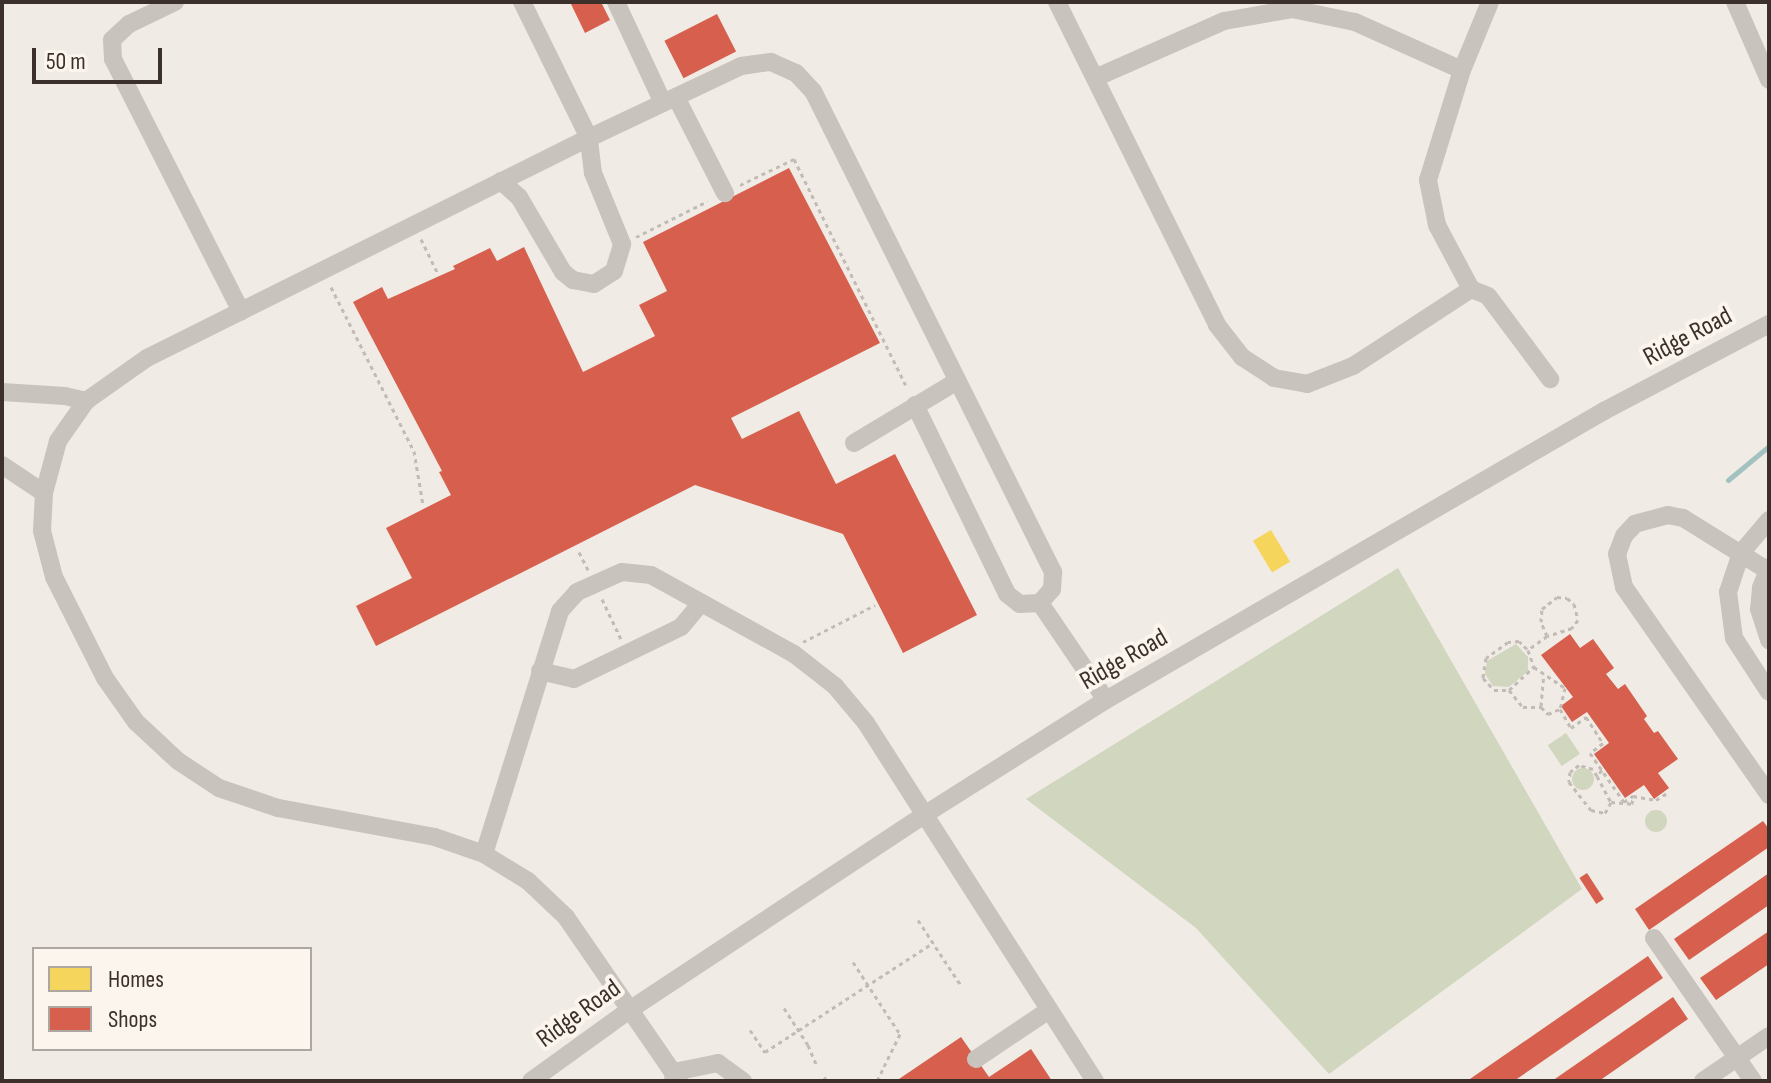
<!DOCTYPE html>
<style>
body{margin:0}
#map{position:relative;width:1771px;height:1083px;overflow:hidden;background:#f0ebe5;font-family:"Sofia Sans Condensed",sans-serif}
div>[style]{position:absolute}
.green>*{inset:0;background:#d1d6bf;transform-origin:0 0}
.round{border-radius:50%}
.homes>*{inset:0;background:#f6d55c;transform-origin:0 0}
.shops>*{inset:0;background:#d6604d;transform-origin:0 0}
.stream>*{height:5px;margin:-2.5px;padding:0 2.5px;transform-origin:2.5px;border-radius:2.5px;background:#a1c2c1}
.path>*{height:3px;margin-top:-1.5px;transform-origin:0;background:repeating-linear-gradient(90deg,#c2bbb6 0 4px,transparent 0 8px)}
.minor>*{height:18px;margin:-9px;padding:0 9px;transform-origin:9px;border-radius:9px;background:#c9c3be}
span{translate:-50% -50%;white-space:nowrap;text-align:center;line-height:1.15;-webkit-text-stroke:8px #fbf5ee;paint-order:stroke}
.street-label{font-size:26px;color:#3b302b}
.frame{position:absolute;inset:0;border:4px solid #3b302b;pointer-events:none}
.legend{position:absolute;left:32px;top:947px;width:280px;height:104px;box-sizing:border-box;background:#fbf5ee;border:2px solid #aea6a0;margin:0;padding:10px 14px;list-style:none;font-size:24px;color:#3b302b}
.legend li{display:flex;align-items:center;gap:16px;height:40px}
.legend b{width:40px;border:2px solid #aea6a0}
.scale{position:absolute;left:32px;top:48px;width:130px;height:36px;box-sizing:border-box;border:4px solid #3b302b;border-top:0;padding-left:10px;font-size:24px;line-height:28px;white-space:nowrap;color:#3b302b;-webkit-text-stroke:6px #fbf5ee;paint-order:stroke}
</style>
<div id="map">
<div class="green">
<i style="clip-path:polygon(1398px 568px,1582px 889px,1329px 1074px,1196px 928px,1026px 799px)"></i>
<i style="clip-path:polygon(1516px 644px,1528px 657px,1528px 671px,1509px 687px,1493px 686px,1485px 674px,1487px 661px)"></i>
<i style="left:1566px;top:733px;width:25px;height:22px;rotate:56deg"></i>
<i class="round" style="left:1572px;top:768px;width:22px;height:22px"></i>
<i class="round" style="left:1645px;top:810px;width:22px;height:22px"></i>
</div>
<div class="homes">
<i style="left:1271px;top:530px;width:37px;height:21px;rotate:59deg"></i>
</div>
<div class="shops">
<i style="clip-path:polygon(570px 2px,601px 2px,610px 20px,585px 33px)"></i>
<i style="left:717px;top:14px;width:42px;height:59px;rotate:63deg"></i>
<i style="clip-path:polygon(789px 168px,880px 343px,731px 418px,742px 439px,799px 411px,836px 484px,895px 454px,977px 615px,903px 653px,843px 534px,695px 485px,376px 646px,356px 606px,412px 578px,386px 528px,451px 495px,439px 472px,442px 471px,353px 302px,382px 287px,388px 299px,455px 269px,453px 266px,490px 248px,497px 261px,524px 247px,583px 372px,655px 336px,639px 305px,667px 291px,643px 242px)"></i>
<i style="clip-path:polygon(1570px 634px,1580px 648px,1593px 639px,1614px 668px,1606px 674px,1618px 689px,1625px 684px,1647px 716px,1644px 719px,1654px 733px,1658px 731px,1678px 759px,1658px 773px,1669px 788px,1654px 799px,1644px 785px,1625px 798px,1594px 754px,1609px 743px,1587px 712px,1572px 722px,1561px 706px,1573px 697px,1541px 655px)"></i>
<i style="clip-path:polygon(1763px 821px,1769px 829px,1769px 847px,1649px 930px,1635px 909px)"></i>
<i style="left:1587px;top:873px;width:31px;height:9px;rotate:57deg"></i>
<i style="clip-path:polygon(1769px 873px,1769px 905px,1689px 960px,1674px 939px)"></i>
<i style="clip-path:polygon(1769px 931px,1769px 964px,1716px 1000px,1700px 978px)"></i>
<i style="clip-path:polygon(1648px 956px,1663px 978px,1514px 1081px,1467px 1081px)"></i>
<i style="clip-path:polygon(1673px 997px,1688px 1019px,1599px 1081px,1552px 1081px)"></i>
<i style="clip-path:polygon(961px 1037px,989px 1077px,1031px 1049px,1052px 1081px,896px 1081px)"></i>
</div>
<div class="stream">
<i style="left:1728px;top:480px;width:53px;rotate:-39.7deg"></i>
</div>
<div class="path">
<i style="left:740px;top:185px;width:60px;rotate:-25.7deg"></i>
<i style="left:794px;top:159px;width:255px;rotate:63.7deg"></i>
<i style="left:636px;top:237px;width:80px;rotate:-26.6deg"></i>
<i style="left:421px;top:239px;width:39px;rotate:64deg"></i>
<i style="left:331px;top:287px;width:184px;rotate:63.2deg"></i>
<i style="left:414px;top:451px;width:55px;rotate:80.5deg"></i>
<i style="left:579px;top:552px;width:20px;rotate:63deg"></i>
<i style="left:1557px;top:597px;width:10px;rotate:6deg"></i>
<i style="left:1567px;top:598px;width:9px;rotate:41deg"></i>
<i style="left:1574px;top:604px;width:16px;rotate:76deg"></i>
<i style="left:1578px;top:620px;width:10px;rotate:127deg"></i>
<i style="left:1572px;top:628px;width:26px;rotate:162deg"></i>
<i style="left:1547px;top:636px;width:15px;rotate:-113deg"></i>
<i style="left:1541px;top:622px;width:13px;rotate:-86deg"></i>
<i style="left:1542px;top:609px;width:19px;rotate:-39deg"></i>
<i style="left:602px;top:599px;width:44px;rotate:64.6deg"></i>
<i style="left:1547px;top:636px;width:24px;rotate:144deg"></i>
<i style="left:1528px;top:650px;width:18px;rotate:71deg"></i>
<i style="left:1534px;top:667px;width:37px;rotate:34deg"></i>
<i style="left:1565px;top:688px;width:22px;rotate:103deg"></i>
<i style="left:1560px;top:709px;width:22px;rotate:60deg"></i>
<i style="left:1571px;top:728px;width:19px;rotate:-36deg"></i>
<i style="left:1586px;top:717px;width:31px;rotate:57deg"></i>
<i style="left:1603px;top:743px;width:16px;rotate:142deg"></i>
<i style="left:1590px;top:753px;width:60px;rotate:55.2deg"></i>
<i style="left:1624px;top:802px;width:11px;rotate:-34deg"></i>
<i style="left:1633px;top:796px;width:23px;rotate:10deg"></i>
<i style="left:1656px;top:800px;width:13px;rotate:-32deg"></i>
<i style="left:803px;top:642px;width:81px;rotate:-27.2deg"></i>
<i style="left:1527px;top:649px;width:11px;rotate:-135deg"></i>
<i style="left:1519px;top:641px;width:11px;rotate:175deg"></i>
<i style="left:1508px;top:642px;width:27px;rotate:144deg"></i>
<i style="left:1486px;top:658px;width:20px;rotate:99deg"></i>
<i style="left:1483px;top:678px;width:16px;rotate:47deg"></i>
<i style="left:1494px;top:690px;width:15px"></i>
<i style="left:1509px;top:690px;width:34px;rotate:-43deg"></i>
<i style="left:1509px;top:690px;width:22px;rotate:51deg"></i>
<i style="left:1523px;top:707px;width:18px"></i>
<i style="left:1541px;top:707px;width:10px;rotate:45deg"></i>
<i style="left:1548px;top:714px;width:13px;rotate:-23deg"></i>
<i style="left:1541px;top:706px;width:32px;rotate:-85deg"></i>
<i style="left:1602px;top:770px;width:8px;rotate:130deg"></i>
<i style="left:1597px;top:776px;width:30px;rotate:62deg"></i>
<i style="left:1611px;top:802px;width:21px;rotate:5deg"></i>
<i style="left:1632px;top:804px;width:8px;rotate:-83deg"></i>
<i style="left:1597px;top:776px;width:8px;rotate:-120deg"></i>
<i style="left:1593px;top:769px;width:15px;rotate:-164deg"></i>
<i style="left:1579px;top:765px;width:11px;rotate:142deg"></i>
<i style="left:1570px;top:772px;width:10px;rotate:96deg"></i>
<i style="left:1569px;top:782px;width:36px;rotate:52deg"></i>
<i style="left:1591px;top:810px;width:14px;rotate:12deg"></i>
<i style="left:1605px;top:813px;width:13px;rotate:-61deg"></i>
<i style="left:918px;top:920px;width:80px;rotate:56.7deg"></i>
<i style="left:853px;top:962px;width:86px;rotate:56.9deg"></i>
<i style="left:900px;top:1034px;width:52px;rotate:116.1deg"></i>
<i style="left:784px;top:1008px;width:44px;rotate:57deg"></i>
<i style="left:808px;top:1045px;width:21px;rotate:67deg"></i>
<i style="left:750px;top:1030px;width:27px;rotate:56deg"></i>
<i style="left:765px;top:1052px;width:200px;rotate:-33deg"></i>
<i style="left:824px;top:1077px;width:5px;rotate:53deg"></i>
</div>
<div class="minor">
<i style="left:175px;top:2px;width:51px;rotate:154.4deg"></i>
<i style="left:129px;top:24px;width:23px;rotate:137deg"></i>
<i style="left:112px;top:40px;width:19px;rotate:87deg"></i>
<i style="left:113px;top:59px;width:283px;rotate:63.1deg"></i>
<i style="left:616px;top:2px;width:111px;rotate:65deg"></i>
<i style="left:1057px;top:2px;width:360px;rotate:63.6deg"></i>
<i style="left:1217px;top:325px;width:41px;rotate:52deg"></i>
<i style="left:1242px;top:357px;width:38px;rotate:33deg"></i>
<i style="left:1274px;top:378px;width:34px;rotate:10deg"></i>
<i style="left:1307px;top:384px;width:49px;rotate:-21.4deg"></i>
<i style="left:1353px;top:366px;width:141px;rotate:-33.1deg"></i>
<i style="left:1471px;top:289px;width:72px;rotate:-118deg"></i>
<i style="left:1437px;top:225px;width:46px;rotate:-101.3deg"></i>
<i style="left:1428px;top:180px;width:115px;rotate:-72.8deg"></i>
<i style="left:1462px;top:70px;width:74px;rotate:-67.6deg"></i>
<i style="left:1735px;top:2px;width:85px;rotate:66.4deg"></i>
<i style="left:1095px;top:78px;width:141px;rotate:-23.8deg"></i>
<i style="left:1224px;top:21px;width:69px;rotate:-10deg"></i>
<i style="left:1292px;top:9px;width:64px;rotate:11.7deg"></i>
<i style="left:1355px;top:22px;width:117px;rotate:24.2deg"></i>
<i style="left:676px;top:97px;width:108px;rotate:63deg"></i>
<i style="left:501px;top:181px;width:24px;rotate:42deg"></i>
<i style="left:519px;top:197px;width:87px;rotate:59.6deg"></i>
<i style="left:563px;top:272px;width:13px;rotate:39deg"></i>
<i style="left:573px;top:280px;width:21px;rotate:11deg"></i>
<i style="left:594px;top:284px;width:24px;rotate:-33deg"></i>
<i style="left:614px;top:271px;width:28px;rotate:-73deg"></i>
<i style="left:622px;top:244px;width:77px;rotate:-112.2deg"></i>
<i style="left:593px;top:173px;width:35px;rotate:-97deg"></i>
<i style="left:589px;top:138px;width:152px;rotate:-116.2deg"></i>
<i style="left:1471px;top:289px;width:18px;rotate:22deg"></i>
<i style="left:1488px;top:296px;width:104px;rotate:53.2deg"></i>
<i style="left:2px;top:392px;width:63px;rotate:3.6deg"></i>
<i style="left:65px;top:396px;width:22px;rotate:13deg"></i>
<i style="left:915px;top:405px;width:210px;rotate:64deg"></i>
<i style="left:1007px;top:594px;width:16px;rotate:38deg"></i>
<i style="left:1020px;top:604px;width:20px;rotate:-3deg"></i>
<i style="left:854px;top:443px;width:120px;rotate:-31deg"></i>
<i style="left:2px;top:465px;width:50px;rotate:33.7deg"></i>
<i style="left:1769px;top:520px;width:43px;rotate:130.3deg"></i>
<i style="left:1741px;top:553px;width:41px;rotate:108.4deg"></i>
<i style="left:1728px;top:592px;width:46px;rotate:82.6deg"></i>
<i style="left:1734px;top:638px;width:64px;rotate:57.1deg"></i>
<i style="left:1769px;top:567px;width:22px;rotate:111deg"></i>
<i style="left:1761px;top:588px;width:21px;rotate:95deg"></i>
<i style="left:1759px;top:609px;width:33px;rotate:72deg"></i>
<i style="left:1767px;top:570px;width:99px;rotate:-148.2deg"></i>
<i style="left:1683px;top:518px;width:15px;rotate:-169deg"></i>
<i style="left:1668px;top:515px;width:34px;rotate:165deg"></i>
<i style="left:1635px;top:524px;width:16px;rotate:133deg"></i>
<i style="left:1624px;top:536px;width:19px;rotate:111deg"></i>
<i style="left:1617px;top:554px;width:34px;rotate:78deg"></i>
<i style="left:1624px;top:587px;width:254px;rotate:55.1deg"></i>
<i style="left:540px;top:671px;width:35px;rotate:13deg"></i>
<i style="left:574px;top:679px;width:119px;rotate:-25.9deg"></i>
<i style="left:681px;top:627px;width:31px;rotate:-50deg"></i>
<i style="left:484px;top:854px;width:255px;rotate:-72.6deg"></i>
<i style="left:560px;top:611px;width:25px;rotate:-48deg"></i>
<i style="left:577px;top:592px;width:49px;rotate:-24deg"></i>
<i style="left:622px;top:572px;width:29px;rotate:6deg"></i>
<i style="left:651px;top:575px;width:163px;rotate:28.9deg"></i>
<i style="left:794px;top:654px;width:52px;rotate:38deg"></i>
<i style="left:835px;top:686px;width:48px;rotate:50deg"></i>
<i style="left:866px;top:723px;width:425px;rotate:57.4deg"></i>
<i style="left:1654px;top:938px;width:174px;rotate:55.3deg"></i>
<i style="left:976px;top:1059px;width:88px;rotate:-33.9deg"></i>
<i style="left:531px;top:1081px;width:123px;rotate:-35.8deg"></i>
<i style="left:631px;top:1009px;width:351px;rotate:-33.5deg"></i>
<i style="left:924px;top:815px;width:215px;rotate:-32.3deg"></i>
<i style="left:1106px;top:700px;width:576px;rotate:-30.13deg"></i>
<i style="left:1604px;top:411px;width:187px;rotate:-27.8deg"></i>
<i style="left:673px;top:1081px;width:9px;rotate:-84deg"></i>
<i style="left:674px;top:1072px;width:45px;rotate:-11.6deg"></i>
<i style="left:718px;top:1063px;width:31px;rotate:36deg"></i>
<i style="left:679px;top:1081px;width:199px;rotate:-124.6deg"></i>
<i style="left:566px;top:917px;width:52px;rotate:-136.5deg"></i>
<i style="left:528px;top:881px;width:52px;rotate:-148.5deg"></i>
<i style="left:484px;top:854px;width:52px;rotate:-160.9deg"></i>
<i style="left:435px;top:837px;width:160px;rotate:-169.5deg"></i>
<i style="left:278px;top:808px;width:62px;rotate:-161.3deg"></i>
<i style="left:219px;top:788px;width:49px;rotate:-146.6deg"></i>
<i style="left:178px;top:761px;width:57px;rotate:-137.1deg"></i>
<i style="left:136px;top:722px;width:54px;rotate:-125.2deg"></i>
<i style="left:105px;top:678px;width:113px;rotate:-116.8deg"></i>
<i style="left:54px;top:577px;width:48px;rotate:-104.6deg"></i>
<i style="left:42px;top:531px;width:38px;rotate:-87deg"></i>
<i style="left:44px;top:493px;width:54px;rotate:-74.9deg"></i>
<i style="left:58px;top:441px;width:49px;rotate:-55deg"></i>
<i style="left:86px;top:401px;width:75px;rotate:-35.2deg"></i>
<i style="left:147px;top:358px;width:494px;rotate:-26.5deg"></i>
<i style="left:589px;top:138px;width:168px;rotate:-25.3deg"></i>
<i style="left:741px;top:66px;width:30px;rotate:-8deg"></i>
<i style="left:771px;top:62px;width:27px;rotate:24deg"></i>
<i style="left:796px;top:73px;width:25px;rotate:47deg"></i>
<i style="left:813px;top:91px;width:538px;rotate:63.48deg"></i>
<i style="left:1053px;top:572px;width:17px;rotate:93deg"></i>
<i style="left:1052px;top:589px;width:18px;rotate:131deg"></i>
<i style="left:1040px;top:603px;width:117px;rotate:55.8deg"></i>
<i style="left:1703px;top:1081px;width:80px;rotate:-34.3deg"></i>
</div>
<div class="street-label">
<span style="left:1688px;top:337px;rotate:-28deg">Ridge Road</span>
<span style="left:1124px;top:660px;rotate:-30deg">Ridge Road</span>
<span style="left:579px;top:1014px;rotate:-36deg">Ridge Road</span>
</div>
<div class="frame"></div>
<ul class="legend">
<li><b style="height:22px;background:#f6d55c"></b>Homes</li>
<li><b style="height:22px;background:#d6604d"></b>Shops</li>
</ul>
<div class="scale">50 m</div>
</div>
